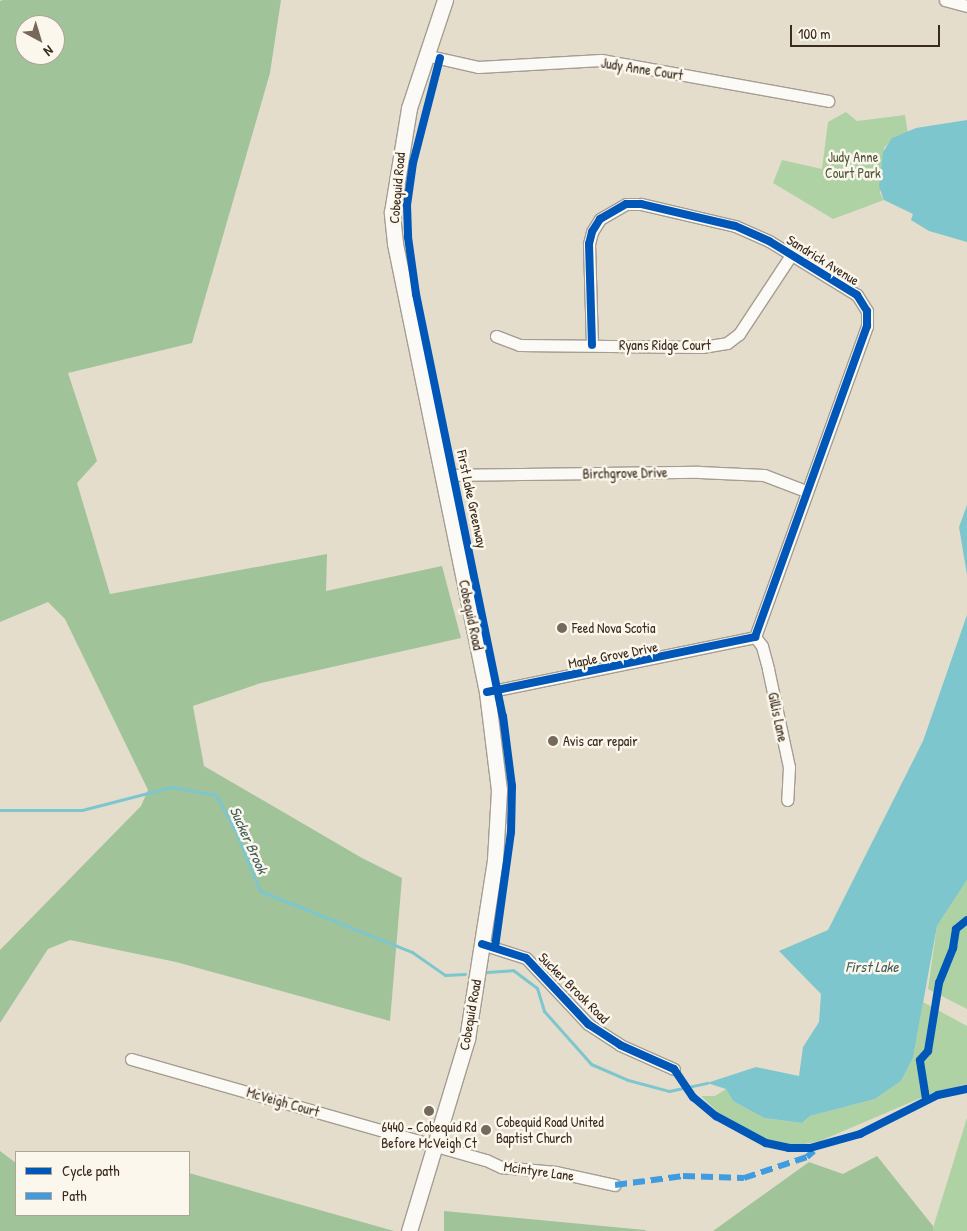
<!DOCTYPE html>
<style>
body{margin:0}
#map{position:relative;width:967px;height:1231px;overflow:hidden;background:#e4ddcc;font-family:"Patrick Hand",sans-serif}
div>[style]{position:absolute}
.green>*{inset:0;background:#afd2a4}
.forest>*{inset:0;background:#a1c39a}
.water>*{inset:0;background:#7ec6ce}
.stream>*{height:3px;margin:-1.5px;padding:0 1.5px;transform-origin:1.5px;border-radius:1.5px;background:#7ec6ce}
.roads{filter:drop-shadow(1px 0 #a49d92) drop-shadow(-1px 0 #a49d92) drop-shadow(0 1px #a49d92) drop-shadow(0 -1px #a49d92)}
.street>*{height:11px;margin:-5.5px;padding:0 5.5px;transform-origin:5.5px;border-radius:5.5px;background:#fbfaf7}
.secondary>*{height:15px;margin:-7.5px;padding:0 7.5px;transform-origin:7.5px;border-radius:7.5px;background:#fbfaf7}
.quiet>*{height:6px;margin-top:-3px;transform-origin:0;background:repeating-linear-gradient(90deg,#3f9ce0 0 12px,transparent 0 18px)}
.cycleway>*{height:8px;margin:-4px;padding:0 4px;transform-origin:4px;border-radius:4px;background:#0057b8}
.dots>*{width:14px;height:14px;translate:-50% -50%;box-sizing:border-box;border:2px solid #fbf7ec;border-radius:50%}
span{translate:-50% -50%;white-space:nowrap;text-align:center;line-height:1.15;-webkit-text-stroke:5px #fbf7ec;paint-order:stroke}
.street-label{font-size:14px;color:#3b2a1e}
.park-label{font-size:14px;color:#515a3c}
.poi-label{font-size:14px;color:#3b2a1e}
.left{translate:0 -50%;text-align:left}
.water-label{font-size:15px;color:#435d5c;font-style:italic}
.legend{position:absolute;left:15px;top:1151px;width:175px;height:65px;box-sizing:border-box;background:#fbf7ec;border:1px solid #aea59a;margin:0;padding:6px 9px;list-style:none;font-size:15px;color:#3b2a1e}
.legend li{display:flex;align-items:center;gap:10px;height:25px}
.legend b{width:25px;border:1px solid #aea59a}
.north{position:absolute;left:15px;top:15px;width:50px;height:50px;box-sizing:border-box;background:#fbf7ec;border:1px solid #aea59a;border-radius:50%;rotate:141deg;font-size:14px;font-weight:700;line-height:20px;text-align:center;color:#3b2a1e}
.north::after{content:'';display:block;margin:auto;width:18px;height:22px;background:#76695b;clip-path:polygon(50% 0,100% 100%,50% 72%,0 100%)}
.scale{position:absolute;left:790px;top:25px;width:150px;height:22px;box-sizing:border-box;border:2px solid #3b2a1e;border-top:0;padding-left:6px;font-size:15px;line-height:18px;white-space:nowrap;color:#3b2a1e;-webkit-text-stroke:4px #fbf7ec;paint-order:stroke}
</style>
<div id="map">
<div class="green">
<i style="clip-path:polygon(846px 112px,857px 121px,905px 115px,908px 134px,896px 136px,884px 148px,880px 193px,884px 200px,833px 219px,773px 183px,782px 160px,822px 169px,828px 122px)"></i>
<i style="clip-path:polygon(967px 880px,967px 1009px,928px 989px,937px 926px)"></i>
<i style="clip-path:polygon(923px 1002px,967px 1026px,967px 1084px,930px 1094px,820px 1141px,795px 1146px,752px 1138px,732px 1126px,701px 1096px,715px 1096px,726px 1089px,733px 1101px,764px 1118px,802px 1123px,810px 1116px,875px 1099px,901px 1081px,913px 1058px)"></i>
<i style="clip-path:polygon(967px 1118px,967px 1231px,932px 1231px)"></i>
</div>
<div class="forest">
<i style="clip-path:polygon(evenodd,3px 0,281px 0,270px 73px,192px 343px,68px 373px,97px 461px,77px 483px,110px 594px,327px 554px,326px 591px,442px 566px,461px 638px,261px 683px,193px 706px,204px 766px,362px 858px,402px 878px,390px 1021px,176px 962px,70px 940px,48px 949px,0 1023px,0 950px,141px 806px,148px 790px,65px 619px,48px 602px,0 622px,0 1px,3px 0,25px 25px,55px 25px,55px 55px,25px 55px,25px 25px)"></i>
<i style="clip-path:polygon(0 1151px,16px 1163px,16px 1215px,189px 1215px,189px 1173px,394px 1231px,0 1231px)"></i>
<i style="clip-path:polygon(877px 1156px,933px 1226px,933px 1231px,713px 1231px,809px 1162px,843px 1174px)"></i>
<i style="clip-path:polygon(444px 1211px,645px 1230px,646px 1231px,444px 1231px)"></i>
</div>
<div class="water">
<i style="clip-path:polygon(967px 120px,967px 242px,929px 231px,911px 220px,913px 214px,884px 200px,879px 187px,883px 152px,892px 138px,916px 128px)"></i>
<i style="clip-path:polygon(967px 505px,967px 575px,959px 527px)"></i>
<i style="clip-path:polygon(967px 615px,967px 880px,937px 926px,913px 1058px,901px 1081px,875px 1099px,810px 1116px,802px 1123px,764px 1118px,733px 1101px,726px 1089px,707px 1083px,756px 1067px,799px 1076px,803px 1047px,819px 1022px,821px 994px,779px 951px,828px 930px,923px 741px)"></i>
</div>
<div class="stream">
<i style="left:0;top:810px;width:82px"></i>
<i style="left:82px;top:810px;width:92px;rotate:-14.5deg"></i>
<i style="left:171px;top:787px;width:46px;rotate:10.1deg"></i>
<i style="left:216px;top:795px;width:42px;rotate:61.6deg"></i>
<i style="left:236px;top:832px;width:64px;rotate:67.9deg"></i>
<i style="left:260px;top:891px;width:164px;rotate:21.9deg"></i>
<i style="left:412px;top:952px;width:40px;rotate:34.9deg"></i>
<i style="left:445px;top:975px;width:20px;rotate:-3deg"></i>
<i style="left:487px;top:972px;width:26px;rotate:-4deg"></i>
<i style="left:513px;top:970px;width:30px;rotate:37deg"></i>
<i style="left:537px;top:988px;width:24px;rotate:73deg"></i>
<i style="left:544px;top:1011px;width:71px;rotate:48.4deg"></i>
<i style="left:591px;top:1064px;width:40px;rotate:23.4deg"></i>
<i style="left:628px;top:1080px;width:42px;rotate:15deg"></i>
<i style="left:669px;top:1091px;width:39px;rotate:-12deg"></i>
</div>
<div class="roads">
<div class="street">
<i style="left:945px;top:0;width:23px;rotate:15deg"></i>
<i style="left:425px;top:55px;width:54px;rotate:12.8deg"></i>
<i style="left:478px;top:67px;width:123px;rotate:-3.3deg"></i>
<i style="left:601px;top:60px;width:231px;rotate:10.2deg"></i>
<i style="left:496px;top:336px;width:25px;rotate:21deg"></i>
<i style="left:519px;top:345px;width:183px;rotate:0.6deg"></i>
<i style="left:702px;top:347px;width:25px;rotate:-9deg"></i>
<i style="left:727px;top:343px;width:15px;rotate:-37deg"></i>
<i style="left:739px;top:334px;width:95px;rotate:-56.6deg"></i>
<i style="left:442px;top:475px;width:257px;rotate:-0.7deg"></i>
<i style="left:699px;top:472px;width:65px;rotate:2.6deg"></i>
<i style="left:764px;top:475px;width:45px;rotate:20.9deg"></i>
<i style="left:755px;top:637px;width:11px;rotate:52deg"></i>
<i style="left:762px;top:646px;width:24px;rotate:75deg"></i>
<i style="left:768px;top:669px;width:100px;rotate:77.9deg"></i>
<i style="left:789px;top:767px;width:33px;rotate:93deg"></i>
<i style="left:487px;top:692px;width:274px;rotate:-11.6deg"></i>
<i style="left:755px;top:637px;width:331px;rotate:-70.2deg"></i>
<i style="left:867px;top:326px;width:15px;rotate:-90deg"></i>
<i style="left:867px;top:311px;width:19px;rotate:-122deg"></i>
<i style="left:857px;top:295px;width:103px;rotate:-148.5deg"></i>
<i style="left:769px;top:241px;width:37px;rotate:-156deg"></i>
<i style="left:735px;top:226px;width:97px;rotate:-166.8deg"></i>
<i style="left:641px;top:204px;width:15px;rotate:180deg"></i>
<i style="left:626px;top:204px;width:30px;rotate:150deg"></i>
<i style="left:600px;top:219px;width:15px;rotate:122deg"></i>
<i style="left:592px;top:232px;width:12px;rotate:104deg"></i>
<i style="left:589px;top:244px;width:101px;rotate:88.3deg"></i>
<i style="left:482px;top:944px;width:46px;rotate:17.7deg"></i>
<i style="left:526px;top:958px;width:91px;rotate:46.8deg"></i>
<i style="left:588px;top:1024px;width:38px;rotate:33deg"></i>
<i style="left:620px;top:1045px;width:59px;rotate:24deg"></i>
<i style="left:131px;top:1059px;width:369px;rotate:15.9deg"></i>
<i style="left:486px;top:1160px;width:17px;rotate:25deg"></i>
<i style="left:501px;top:1167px;width:55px;rotate:5.2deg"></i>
<i style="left:556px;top:1172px;width:60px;rotate:12.4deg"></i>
</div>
<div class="secondary">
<i style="left:409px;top:1231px;width:201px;rotate:-73.2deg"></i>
<i style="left:467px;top:1039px;width:181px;rotate:-81.1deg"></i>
<i style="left:495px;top:860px;width:70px;rotate:-86.7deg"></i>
<i style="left:499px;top:790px;width:99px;rotate:-97deg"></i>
<i style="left:487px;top:692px;width:458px;rotate:-101.6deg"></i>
<i style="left:395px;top:243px;width:31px;rotate:-96deg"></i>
<i style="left:392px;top:212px;width:105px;rotate:-80.7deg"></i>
<i style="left:409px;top:108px;width:114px;rotate:-71.6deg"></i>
</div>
</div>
<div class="quiet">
<i style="left:615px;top:1185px;width:69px;rotate:-7.5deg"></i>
<i style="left:683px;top:1176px;width:61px;rotate:1.9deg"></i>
<i style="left:744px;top:1178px;width:66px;rotate:-18.4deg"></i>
<i style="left:807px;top:1157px;width:9px;rotate:-41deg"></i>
</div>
<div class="cycleway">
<i style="left:440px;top:58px;width:108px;rotate:104.4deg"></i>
<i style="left:413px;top:163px;width:42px;rotate:98.1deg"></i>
<i style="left:407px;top:205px;width:32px;rotate:88deg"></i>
<i style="left:408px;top:237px;width:58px;rotate:82deg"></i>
<i style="left:416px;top:294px;width:431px;rotate:78.4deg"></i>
<i style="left:503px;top:716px;width:71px;rotate:82.7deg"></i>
<i style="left:512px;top:786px;width:46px;rotate:91.2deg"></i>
<i style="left:511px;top:832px;width:116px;rotate:97.9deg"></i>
<i style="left:487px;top:692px;width:274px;rotate:-11.6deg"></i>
<i style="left:755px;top:637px;width:331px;rotate:-70.2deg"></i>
<i style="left:867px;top:326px;width:15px;rotate:-90deg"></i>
<i style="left:867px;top:311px;width:19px;rotate:-122deg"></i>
<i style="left:857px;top:295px;width:103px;rotate:-148.5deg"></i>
<i style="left:769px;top:241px;width:37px;rotate:-156deg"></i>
<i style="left:735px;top:226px;width:97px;rotate:-166.8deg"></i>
<i style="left:641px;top:204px;width:15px;rotate:180deg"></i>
<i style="left:626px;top:204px;width:30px;rotate:150deg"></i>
<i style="left:600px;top:219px;width:15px;rotate:122deg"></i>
<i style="left:592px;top:232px;width:12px;rotate:104deg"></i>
<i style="left:589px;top:244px;width:101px;rotate:88.3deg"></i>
<i style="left:482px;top:944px;width:46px;rotate:17.7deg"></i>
<i style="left:526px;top:958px;width:91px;rotate:46.8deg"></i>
<i style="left:588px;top:1024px;width:38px;rotate:33deg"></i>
<i style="left:620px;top:1045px;width:59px;rotate:24deg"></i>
<i style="left:674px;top:1069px;width:34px;rotate:56deg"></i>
<i style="left:693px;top:1097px;width:30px;rotate:40deg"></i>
<i style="left:716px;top:1116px;width:57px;rotate:28.4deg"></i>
<i style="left:766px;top:1143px;width:24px;rotate:12deg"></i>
<i style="left:789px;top:1148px;width:21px"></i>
<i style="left:810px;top:1148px;width:52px;rotate:-15.6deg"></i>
<i style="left:860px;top:1134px;width:87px;rotate:-26.6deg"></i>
<i style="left:938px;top:1095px;width:30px;rotate:-12deg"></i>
<i style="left:926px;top:1099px;width:39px;rotate:-99deg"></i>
<i style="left:920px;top:1060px;width:12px;rotate:-48deg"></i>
<i style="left:928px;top:1051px;width:69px;rotate:-80.8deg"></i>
<i style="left:939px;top:983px;width:38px;rotate:-68deg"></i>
<i style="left:953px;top:948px;width:19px;rotate:-81deg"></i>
<i style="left:956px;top:929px;width:14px;rotate:-39deg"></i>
</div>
<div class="dots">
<i style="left:562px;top:628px;background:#76695b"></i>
<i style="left:553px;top:741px;background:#76695b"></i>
<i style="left:429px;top:1111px;background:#76695b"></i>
<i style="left:486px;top:1130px;background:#76695b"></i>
</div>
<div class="street-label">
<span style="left:642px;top:69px;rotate:9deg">Judy Anne Court</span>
<span style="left:397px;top:188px;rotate:-85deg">Cobequid Road</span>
<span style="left:823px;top:260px;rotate:32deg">Sandrick Avenue</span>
<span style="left:665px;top:345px">Ryans Ridge Court</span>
<span style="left:625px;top:473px;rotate:-1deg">Birchgrove Drive</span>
<span style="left:472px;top:499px;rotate:78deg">First Lake Greenway</span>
<span style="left:471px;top:615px;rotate:78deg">Cobequid Road</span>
<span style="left:613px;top:655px;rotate:-11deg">Maple Grove Drive</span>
<span style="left:778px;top:717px;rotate:78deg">Gillis Lane</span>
<span style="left:574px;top:988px;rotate:45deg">Sucker Brook Road</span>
<span style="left:470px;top:1015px;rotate:-80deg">Cobequid Road</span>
<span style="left:283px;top:1102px;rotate:16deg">McVeigh Court</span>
<span style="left:539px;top:1171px;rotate:8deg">Mcintyre Lane</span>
</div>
<div class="park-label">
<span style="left:853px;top:165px">Judy Anne<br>Court Park</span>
</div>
<div class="poi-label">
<span class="left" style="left:572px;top:628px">Feed Nova Scotia</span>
<span class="left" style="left:563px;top:741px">Avis car repair</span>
<span class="left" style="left:496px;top:1130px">Cobequid Road United<br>Baptist Church</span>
<span style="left:429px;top:1135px">6440 - Cobequid Rd<br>Before McVeigh Ct</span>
</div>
<div class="water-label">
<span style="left:249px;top:840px;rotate:66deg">Sucker Brook</span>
<span style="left:872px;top:967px">First Lake</span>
</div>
<ul class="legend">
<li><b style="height:6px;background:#0057b8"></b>Cycle path</li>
<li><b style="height:6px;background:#3f9ce0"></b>Path</li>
</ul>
<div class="north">N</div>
<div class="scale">100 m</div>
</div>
